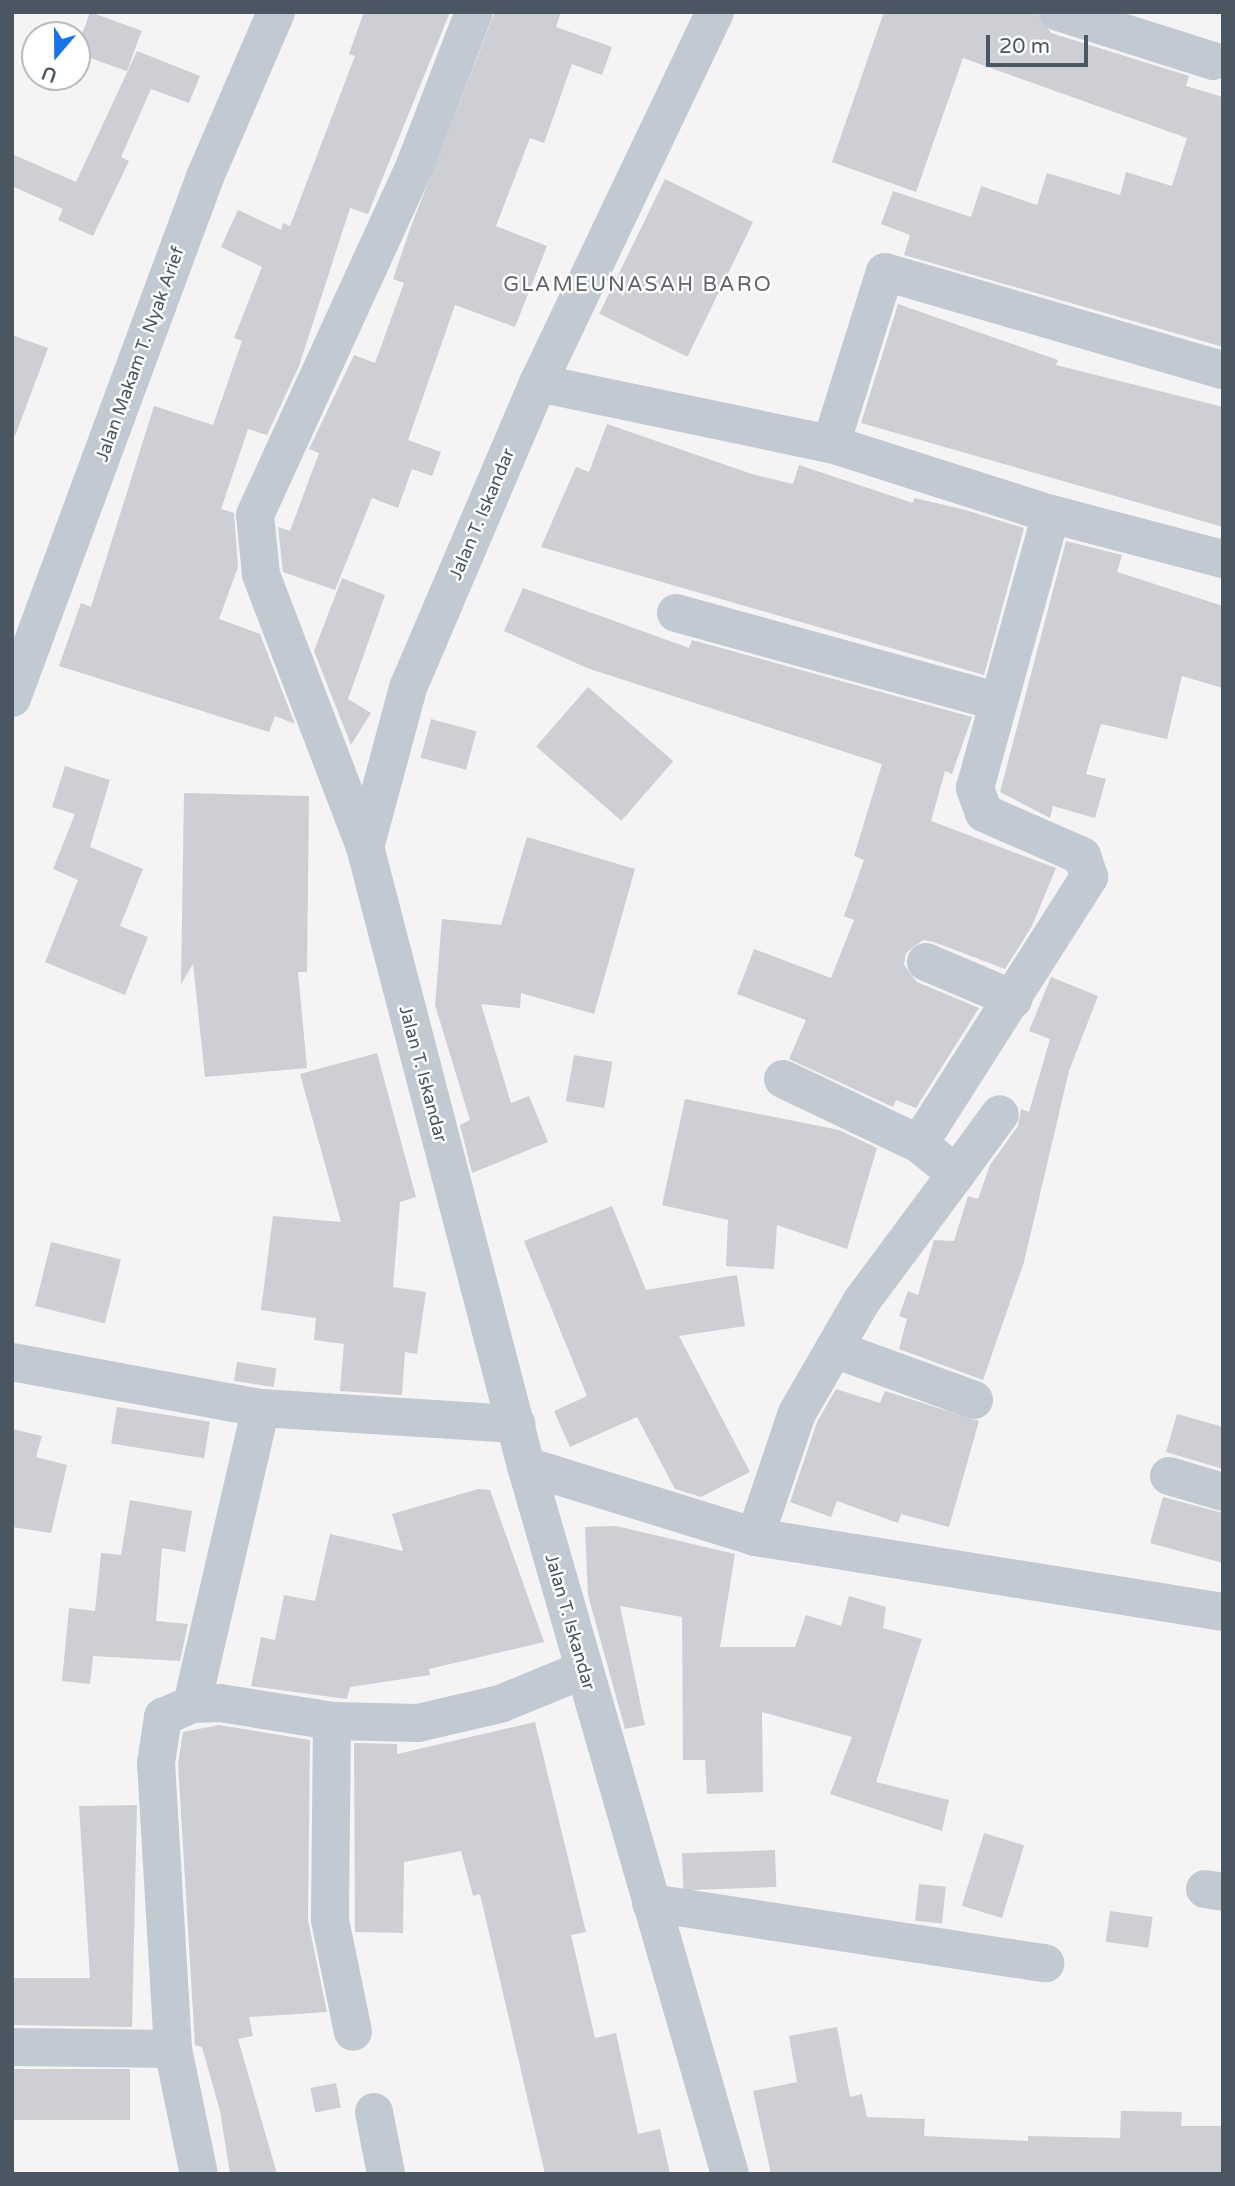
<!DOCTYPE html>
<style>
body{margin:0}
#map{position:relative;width:1235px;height:2186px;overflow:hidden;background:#f5f3f3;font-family:"Varela Round",sans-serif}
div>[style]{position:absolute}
.building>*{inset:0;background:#cdcfd5;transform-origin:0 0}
.minor>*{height:38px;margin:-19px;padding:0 19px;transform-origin:19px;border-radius:19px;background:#c1cad2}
span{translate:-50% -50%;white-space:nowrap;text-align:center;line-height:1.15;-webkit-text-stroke:5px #fff;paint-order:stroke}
.street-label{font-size:18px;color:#4a5661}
.quarter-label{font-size:21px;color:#5f6368;letter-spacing:2px}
.frame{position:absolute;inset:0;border:14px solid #4a5661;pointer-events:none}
.north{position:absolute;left:21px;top:21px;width:70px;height:70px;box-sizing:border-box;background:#fff;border:2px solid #b7bbc0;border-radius:50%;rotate:200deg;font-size:19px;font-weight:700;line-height:28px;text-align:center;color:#4a5661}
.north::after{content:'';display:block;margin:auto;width:24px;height:32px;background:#1a73e8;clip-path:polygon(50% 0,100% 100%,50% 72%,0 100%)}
.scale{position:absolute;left:986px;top:35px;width:102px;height:32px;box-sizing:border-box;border:4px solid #4a5661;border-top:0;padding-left:9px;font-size:21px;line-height:24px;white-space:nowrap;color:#4a5661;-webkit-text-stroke:5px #fff;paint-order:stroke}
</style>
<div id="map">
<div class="building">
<i style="left:90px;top:12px;width:55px;height:43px;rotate:20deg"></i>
<i style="clip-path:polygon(364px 12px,450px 12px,368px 214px,350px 208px,299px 366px,267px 435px,248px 429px,221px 509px,234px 513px,238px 567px,219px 619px,260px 634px,295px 724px,275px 716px,269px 732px,59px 666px,81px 603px,91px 607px,154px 406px,213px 425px,242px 341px,234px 338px,262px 267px,221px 247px,238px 210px,281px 230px,283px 223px,290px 226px,355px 56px,349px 54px)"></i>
<i style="clip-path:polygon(495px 12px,561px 12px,556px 27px,612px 47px,602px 75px,572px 64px,544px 143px,530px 138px,496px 226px,547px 246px,515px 327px,455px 305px,408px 440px,441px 452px,432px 476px,412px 469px,398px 508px,372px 498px,335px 590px,283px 572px,278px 527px,290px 531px,319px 453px,309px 449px,354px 355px,375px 363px,404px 283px,393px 279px,410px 229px)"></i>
<i style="clip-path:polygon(884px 12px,1037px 12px,1051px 33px,1189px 76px,1186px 86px,1223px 97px,1223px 347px,904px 255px,910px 235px,881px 224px,893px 191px,971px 217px,981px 186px,1037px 205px,1047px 173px,1120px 195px,1126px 172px,1172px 186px,1187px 138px,963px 58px,916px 192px,832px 162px)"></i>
<i style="clip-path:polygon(137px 51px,200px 76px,189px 103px,151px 89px,121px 157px,129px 161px,93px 236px,58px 220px,63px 209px,12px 186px,12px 154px,76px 182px)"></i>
<i style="left:665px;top:179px;width:98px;height:150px;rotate:26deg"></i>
<i style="clip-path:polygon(898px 304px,1058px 360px,1056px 365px,1223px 407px,1223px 527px,861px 423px)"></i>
<i style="clip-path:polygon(12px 335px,48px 348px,15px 436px,12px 435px)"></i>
<i style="clip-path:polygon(607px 424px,752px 474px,793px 484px,799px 465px,913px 503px,914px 498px,962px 509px,1024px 528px,984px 675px,541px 547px,576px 467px,589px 472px)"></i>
<i style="clip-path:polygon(1066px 541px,1122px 555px,1117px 572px,1223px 606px,1223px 688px,1182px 676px,1167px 739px,1101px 724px,1086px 774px,1106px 779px,1095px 818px,1053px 806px,1050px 818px,1000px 792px)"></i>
<i style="clip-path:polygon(342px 578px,385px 595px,348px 699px,371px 713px,351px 745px,314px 651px)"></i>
<i style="clip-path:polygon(523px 588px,689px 648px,692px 640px,972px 717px,952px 774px,945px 771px,931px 821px,1056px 868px,1032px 926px,1005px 969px,934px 942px,923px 940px,906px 953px,904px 965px,917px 982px,979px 1008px,916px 1108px,896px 1100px,893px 1107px,789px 1059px,806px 1020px,737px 994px,754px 949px,831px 978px,854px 920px,844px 916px,864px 860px,854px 856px,882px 764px,587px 668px,504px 631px)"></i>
<i style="left:588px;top:687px;width:113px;height:79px;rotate:41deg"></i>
<i style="left:431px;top:719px;width:47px;height:40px;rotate:15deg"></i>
<i style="clip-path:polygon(65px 766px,110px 780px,90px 847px,143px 869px,120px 926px,148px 937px,125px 995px,45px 962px,78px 880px,53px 869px,75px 814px,52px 807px)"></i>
<i style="clip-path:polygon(184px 793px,309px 796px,307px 972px,298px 972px,307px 1068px,205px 1077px,193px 964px,181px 984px)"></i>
<i style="clip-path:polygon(527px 837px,635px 869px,594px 1014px,521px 993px,520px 1008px,481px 1004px,511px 1103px,529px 1096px,548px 1142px,472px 1173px,460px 1125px,470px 1120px,435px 1005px,442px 919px,501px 925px)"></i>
<i style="clip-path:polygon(1051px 977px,1098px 996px,1069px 1071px,1024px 1262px,983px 1380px,899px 1349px,907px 1319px,899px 1316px,908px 1291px,918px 1295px,934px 1240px,954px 1241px,968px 1196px,978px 1199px,990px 1165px,1018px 1126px,1021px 1109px,1029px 1112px,1050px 1039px,1029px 1031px)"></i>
<i style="clip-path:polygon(377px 1053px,416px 1197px,400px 1202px,393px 1287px,426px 1292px,417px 1354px,405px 1352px,402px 1395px,340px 1391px,344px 1344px,314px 1340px,316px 1318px,261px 1310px,273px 1216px,341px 1222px,300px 1074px)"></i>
<i style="left:574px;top:1055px;width:39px;height:47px;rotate:10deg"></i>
<i style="clip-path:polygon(685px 1099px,839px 1130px,877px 1148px,847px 1249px,777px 1225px,774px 1269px,726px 1266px,728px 1220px,662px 1205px)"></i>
<i style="clip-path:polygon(612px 1206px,646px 1290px,737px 1275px,745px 1326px,679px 1336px,750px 1472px,701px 1497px,675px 1489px,637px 1417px,570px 1447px,554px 1411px,587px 1396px,524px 1241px)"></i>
<i style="left:51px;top:1242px;width:72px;height:66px;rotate:14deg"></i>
<i style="left:237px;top:1362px;width:40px;height:19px;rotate:9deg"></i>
<i style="clip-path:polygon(836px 1389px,880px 1403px,885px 1391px,979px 1421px,949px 1527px,901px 1514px,898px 1523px,837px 1501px,831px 1517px,790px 1502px,817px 1422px)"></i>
<i style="left:117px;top:1407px;width:94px;height:37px;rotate:9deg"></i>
<i style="clip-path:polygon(1177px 1414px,1223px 1427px,1223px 1469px,1166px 1452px)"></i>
<i style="clip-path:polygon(12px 1429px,42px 1436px,36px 1457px,67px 1465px,51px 1533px,12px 1527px)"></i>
<i style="clip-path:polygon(478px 1489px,490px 1490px,544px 1642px,429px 1669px,430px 1675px,350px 1687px,347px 1699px,251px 1686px,261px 1637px,275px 1640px,284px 1595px,315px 1601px,330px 1534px,403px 1551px,392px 1514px)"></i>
<i style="clip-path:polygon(1163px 1497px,1223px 1513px,1223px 1563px,1150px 1543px)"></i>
<i style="clip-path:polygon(130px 1500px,192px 1511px,185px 1552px,162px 1548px,156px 1621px,188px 1624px,180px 1661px,93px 1656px,90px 1684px,62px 1681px,69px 1608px,95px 1611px,101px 1553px,121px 1555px)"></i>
<i style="clip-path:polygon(616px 1526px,735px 1554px,720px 1647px,795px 1647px,806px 1615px,841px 1626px,849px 1596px,886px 1607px,883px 1628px,922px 1639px,876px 1782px,949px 1800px,942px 1831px,830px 1794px,852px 1737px,762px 1712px,763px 1792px,707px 1794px,705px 1760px,683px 1760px,682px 1617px,620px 1606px,645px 1725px,625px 1729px,588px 1595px,585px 1527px)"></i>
<i style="clip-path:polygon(535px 1722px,586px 1932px,571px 1935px,595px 2038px,616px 2033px,638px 2134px,660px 2129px,670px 2174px,545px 2174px,480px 1894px,473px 1896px,461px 1851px,404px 1862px,403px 1933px,355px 1932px,354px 1743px,397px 1744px,397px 1754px)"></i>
<i style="clip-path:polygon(219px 1725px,310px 1740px,308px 1920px,327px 2012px,249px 2017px,253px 2036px,238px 2039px,277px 2174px,230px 2174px,220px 2111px,202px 2047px,195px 2045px,178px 1764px,183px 1732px)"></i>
<i style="clip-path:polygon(137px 1805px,132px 2027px,12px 2025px,12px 1978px,90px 1978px,79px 1806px)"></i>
<i style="left:984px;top:1833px;width:42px;height:76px;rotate:17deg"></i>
<i style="left:775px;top:1850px;width:37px;height:93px;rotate:88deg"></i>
<i style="left:919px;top:1884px;width:27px;height:37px;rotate:6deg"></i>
<i style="left:1110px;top:1911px;width:43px;height:31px;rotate:8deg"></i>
<i style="clip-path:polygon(837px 2027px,850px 2097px,862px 2094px,867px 2117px,925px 2119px,924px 2136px,1028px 2141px,1028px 2136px,1120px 2138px,1121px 2111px,1182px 2112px,1181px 2126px,1223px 2126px,1223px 2174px,771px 2174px,753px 2091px,797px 2082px,789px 2036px)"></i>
<i style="left:12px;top:2069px;width:118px;height:51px"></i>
<i style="left:336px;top:2083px;width:25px;height:26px;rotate:79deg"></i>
</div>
<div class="minor">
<i style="left:715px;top:12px;width:411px;rotate:115.5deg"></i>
<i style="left:538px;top:383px;width:332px;rotate:113.1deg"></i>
<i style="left:408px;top:688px;width:165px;rotate:105.1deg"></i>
<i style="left:365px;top:847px;width:640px;rotate:75.42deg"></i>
<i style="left:526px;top:1466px;width:737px;rotate:73.93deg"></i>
<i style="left:1058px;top:12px;width:163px;rotate:17.5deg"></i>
<i style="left:538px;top:383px;width:299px;rotate:11.8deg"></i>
<i style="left:831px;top:444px;width:231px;rotate:17.7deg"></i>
<i style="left:1051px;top:514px;width:178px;rotate:14.7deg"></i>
<i style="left:831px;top:444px;width:180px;rotate:-72.6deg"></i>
<i style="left:885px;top:272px;width:352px;rotate:16.2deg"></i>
<i style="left:676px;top:613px;width:332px;rotate:15.4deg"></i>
<i style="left:12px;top:698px;width:556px;rotate:-69.67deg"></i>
<i style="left:205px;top:177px;width:180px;rotate:-66.7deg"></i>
<i style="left:365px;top:847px;width:292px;rotate:-110.9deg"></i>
<i style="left:261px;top:574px;width:59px;rotate:-95.8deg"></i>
<i style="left:255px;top:515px;width:385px;rotate:-65.4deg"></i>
<i style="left:415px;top:165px;width:164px;rotate:-68.9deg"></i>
<i style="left:926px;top:962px;width:95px;rotate:23deg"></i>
<i style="left:783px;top:1079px;width:151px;rotate:25.5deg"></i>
<i style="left:956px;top:1174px;width:74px;rotate:-53.7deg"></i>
<i style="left:834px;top:1349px;width:149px;rotate:20deg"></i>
<i style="left:12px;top:1362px;width:253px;rotate:10.5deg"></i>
<i style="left:261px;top:1408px;width:256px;rotate:3.6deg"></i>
<i style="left:526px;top:1466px;width:240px;rotate:17.2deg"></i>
<i style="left:755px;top:1537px;width:474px;rotate:9.1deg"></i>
<i style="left:1169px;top:1476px;width:56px;rotate:16.5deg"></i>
<i style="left:755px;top:1537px;width:131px;rotate:-71.3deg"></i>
<i style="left:797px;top:1413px;width:128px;rotate:-60deg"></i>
<i style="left:861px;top:1302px;width:159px;rotate:-53.4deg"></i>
<i style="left:956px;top:1174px;width:48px;rotate:-141deg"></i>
<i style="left:919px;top:1144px;width:317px;rotate:-57.5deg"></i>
<i style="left:1089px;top:877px;width:22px;rotate:-108deg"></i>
<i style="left:1082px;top:856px;width:107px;rotate:-156.3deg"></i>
<i style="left:984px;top:813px;width:27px;rotate:-110deg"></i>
<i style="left:975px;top:788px;width:284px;rotate:-74.5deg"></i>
<i style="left:192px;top:1704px;width:304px;rotate:-76.9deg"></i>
<i style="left:332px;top:1721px;width:199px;rotate:90.6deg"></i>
<i style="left:330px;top:1920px;width:114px;rotate:78.4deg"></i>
<i style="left:1205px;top:1889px;width:18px;rotate:9deg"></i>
<i style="left:651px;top:1903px;width:399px;rotate:8.7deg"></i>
<i style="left:12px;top:2047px;width:161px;rotate:0.7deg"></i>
<i style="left:173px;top:2049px;width:287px;rotate:-93.4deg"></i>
<i style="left:156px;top:1763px;width:47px;rotate:-81.3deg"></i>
<i style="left:163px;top:1717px;width:32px;rotate:-24deg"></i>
<i style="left:192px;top:1704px;width:28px;rotate:-2deg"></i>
<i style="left:220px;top:1703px;width:113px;rotate:9.1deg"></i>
<i style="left:332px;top:1721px;width:86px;rotate:1.3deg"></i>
<i style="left:418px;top:1723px;width:84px;rotate:-13deg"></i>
<i style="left:500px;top:1704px;width:90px;rotate:-22.3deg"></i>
<i style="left:173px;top:2049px;width:128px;rotate:78.3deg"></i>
<i style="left:374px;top:2112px;width:63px;rotate:79deg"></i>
</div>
<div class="street-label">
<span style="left:140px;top:354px;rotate:-70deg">Jalan Makam T. Nyak Arief</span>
<span style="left:482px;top:514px;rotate:-67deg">Jalan T. Iskandar</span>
<span style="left:423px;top:1074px;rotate:75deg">Jalan T. Iskandar</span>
<span style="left:570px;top:1622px;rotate:74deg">Jalan T. Iskandar</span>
</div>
<div class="quarter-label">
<span style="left:638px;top:285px">GLAMEUNASAH BARO</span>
</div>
<div class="frame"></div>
<div class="north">U</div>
<div class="scale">20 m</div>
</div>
